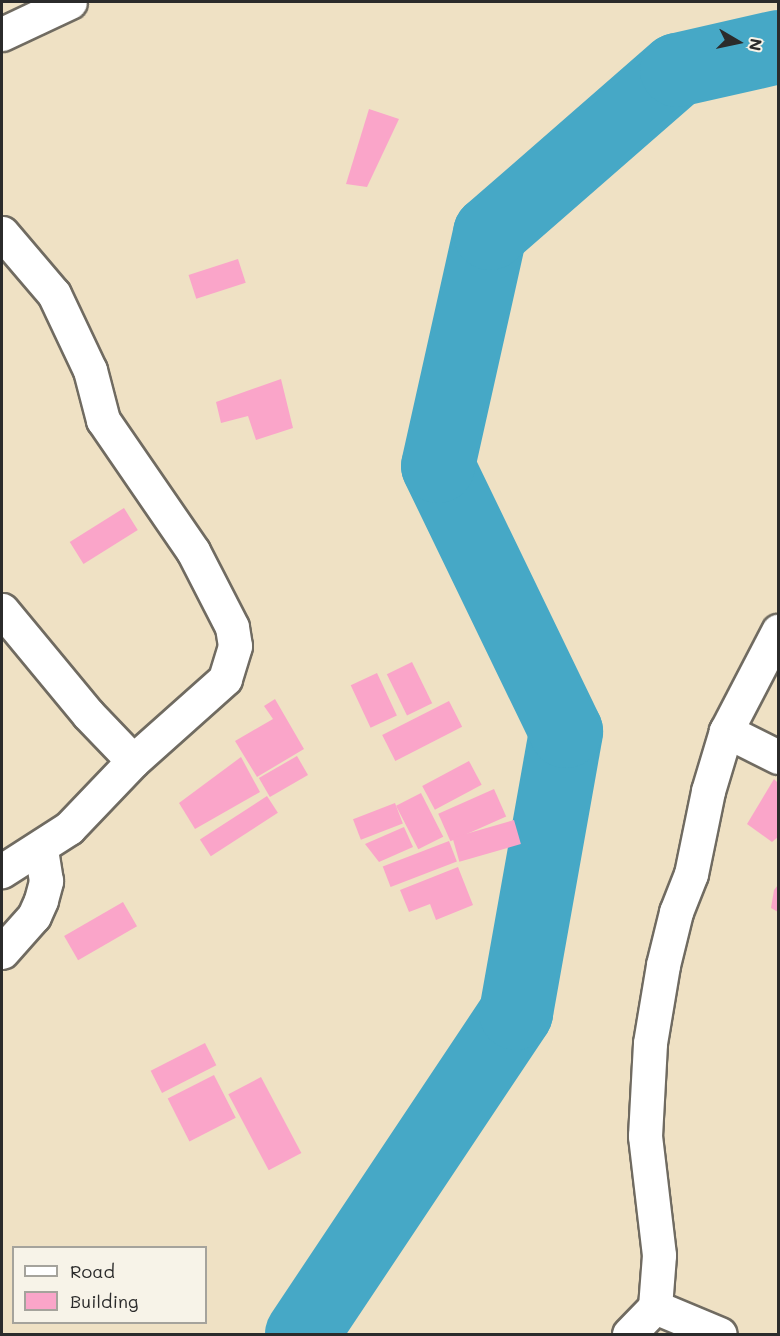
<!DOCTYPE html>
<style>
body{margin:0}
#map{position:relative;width:780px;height:1336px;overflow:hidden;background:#efe1c4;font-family:Mali,sans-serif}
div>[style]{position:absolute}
.river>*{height:74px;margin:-37px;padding:0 37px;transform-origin:37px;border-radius:37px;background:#46a8c6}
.building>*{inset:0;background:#faa5c9;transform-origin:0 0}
.roads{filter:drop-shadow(2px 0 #706b61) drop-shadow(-2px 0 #706b61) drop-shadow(0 2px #706b61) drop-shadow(0 -2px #706b61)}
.minor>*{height:33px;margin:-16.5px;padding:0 16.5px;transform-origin:16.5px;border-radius:16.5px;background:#fff}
span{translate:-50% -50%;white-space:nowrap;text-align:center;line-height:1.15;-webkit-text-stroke:4.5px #f7f3e8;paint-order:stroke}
.frame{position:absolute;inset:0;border:3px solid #2b2b2b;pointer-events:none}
.legend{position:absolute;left:12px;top:1246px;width:195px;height:78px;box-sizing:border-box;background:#f7f3e8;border:2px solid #a5a39c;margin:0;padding:8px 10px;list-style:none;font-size:18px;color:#2b2b2b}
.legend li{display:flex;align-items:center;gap:12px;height:30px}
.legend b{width:30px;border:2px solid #a5a39c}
.north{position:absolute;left:708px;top:12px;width:60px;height:60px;-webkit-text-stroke:4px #f7f3e8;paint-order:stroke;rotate:99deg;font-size:16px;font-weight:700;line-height:24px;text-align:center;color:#2b2b2b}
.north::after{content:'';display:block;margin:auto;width:21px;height:27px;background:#2b2b2b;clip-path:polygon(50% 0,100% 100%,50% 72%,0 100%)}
</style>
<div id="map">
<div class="river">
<i style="left:302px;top:1334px;width:386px;rotate:-56.3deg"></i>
<i style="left:516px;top:1013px;width:286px;rotate:-79.9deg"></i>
<i style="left:566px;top:731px;width:294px;rotate:-115.8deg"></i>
<i style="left:438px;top:466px;width:239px;rotate:-77.4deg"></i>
<i style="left:490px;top:233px;width:248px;rotate:-41.1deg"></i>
<i style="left:677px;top:70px;width:104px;rotate:-12.8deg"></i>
</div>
<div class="building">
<i style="clip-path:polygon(369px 109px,399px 119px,367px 187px,346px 184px)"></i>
<i style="left:238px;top:259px;width:25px;height:52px;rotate:72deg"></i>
<i style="clip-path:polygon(281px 379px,293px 428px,256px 440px,248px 416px,221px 423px,216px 402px)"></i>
<i style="left:124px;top:508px;width:26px;height:64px;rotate:58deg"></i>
<i style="left:412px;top:662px;width:46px;height:28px;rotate:64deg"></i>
<i style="left:377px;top:673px;width:47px;height:29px;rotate:65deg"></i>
<i style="clip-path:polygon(275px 699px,304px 749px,257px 777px,235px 741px,273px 719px,264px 706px)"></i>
<i style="left:449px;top:701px;width:29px;height:75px;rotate:63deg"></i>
<i style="left:297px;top:756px;width:22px;height:44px;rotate:60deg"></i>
<i style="clip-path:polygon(241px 757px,260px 792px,195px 829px,179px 803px)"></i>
<i style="left:469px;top:761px;width:27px;height:53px;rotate:62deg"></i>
<i style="clip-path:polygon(774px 779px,778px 783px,778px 837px,772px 842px,747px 824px)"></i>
<i style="left:494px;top:789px;width:30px;height:61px;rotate:66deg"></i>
<i style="left:421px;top:793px;width:49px;height:28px;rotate:63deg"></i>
<i style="left:267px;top:796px;width:20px;height:80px;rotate:57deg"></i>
<i style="left:395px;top:803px;width:22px;height:45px;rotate:69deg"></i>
<i style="left:514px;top:820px;width:25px;height:64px;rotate:74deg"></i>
<i style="clip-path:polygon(404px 827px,413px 847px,379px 862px,365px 844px)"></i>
<i style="left:449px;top:841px;width:22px;height:71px;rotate:69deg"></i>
<i style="clip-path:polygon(458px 867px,473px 905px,436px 920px,430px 904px,409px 912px,400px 890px)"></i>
<i style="clip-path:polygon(778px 885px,778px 912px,771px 908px,774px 890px)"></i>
<i style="left:123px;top:902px;width:28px;height:68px;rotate:60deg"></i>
<i style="left:205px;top:1043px;width:25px;height:61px;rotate:63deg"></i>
<i style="left:214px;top:1075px;width:48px;height:52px;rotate:63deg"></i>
<i style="left:261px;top:1077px;width:86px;height:37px;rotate:62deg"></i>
</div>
<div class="roads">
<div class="minor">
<i style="left:2px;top:34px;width:75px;rotate:-25.2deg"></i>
<i style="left:2px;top:233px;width:80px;rotate:49.6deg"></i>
<i style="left:54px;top:294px;width:84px;rotate:64.7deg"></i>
<i style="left:90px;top:370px;width:52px;rotate:75.4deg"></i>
<i style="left:103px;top:420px;width:159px;rotate:55.5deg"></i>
<i style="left:193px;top:551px;width:85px;rotate:62.8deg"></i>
<i style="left:232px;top:627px;width:19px;rotate:81deg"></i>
<i style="left:235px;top:646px;width:34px;rotate:107deg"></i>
<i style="left:225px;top:679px;width:123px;rotate:138.3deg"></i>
<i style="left:133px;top:761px;width:93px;rotate:133.7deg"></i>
<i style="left:69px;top:828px;width:80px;rotate:147.3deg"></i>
<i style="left:2px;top:610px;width:135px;rotate:50.4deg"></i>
<i style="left:88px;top:714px;width:65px;rotate:46.2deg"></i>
<i style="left:726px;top:731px;width:58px;rotate:26.6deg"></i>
<i style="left:2px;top:952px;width:48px;rotate:-48.4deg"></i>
<i style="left:34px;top:916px;width:17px;rotate:-66deg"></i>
<i style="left:41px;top:900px;width:20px;rotate:-75deg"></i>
<i style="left:46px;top:881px;width:33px;rotate:-99deg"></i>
<i style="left:655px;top:1307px;width:70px;rotate:22.6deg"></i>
<i style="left:629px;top:1334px;width:37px;rotate:-46deg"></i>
<i style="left:655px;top:1307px;width:52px;rotate:-85.6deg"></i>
<i style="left:659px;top:1255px;width:120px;rotate:-96.7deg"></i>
<i style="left:645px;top:1136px;width:93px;rotate:-86.9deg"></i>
<i style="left:650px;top:1043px;width:79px;rotate:-80.5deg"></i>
<i style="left:663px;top:965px;width:55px;rotate:-76.2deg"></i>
<i style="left:676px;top:912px;width:41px;rotate:-68.5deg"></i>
<i style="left:691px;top:874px;width:85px;rotate:-78.4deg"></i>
<i style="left:708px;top:791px;width:63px;rotate:-73.3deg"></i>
<i style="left:726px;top:731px;width:113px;rotate:-62.5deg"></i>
</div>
</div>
<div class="frame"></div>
<ul class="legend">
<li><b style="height:8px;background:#fff"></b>Road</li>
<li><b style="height:16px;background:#faa5c9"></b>Building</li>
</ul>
<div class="north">N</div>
</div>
